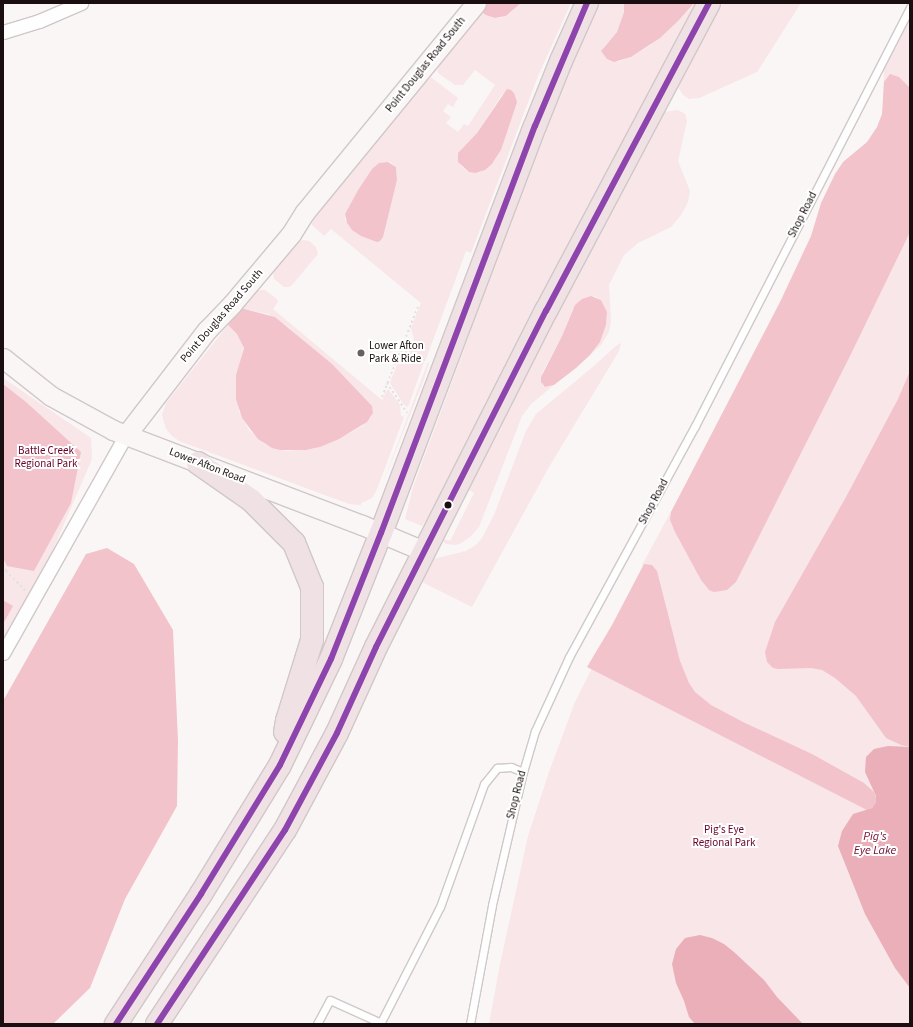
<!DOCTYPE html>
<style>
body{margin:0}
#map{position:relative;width:913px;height:1027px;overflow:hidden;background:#faf6f6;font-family:"Source Sans 3",sans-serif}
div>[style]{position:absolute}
.green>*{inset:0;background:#f8e6e8}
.forest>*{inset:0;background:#f3c3cb}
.water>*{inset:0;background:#ebafb9}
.path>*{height:2px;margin-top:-1px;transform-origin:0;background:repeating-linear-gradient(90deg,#e1e0e0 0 2px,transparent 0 5px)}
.roads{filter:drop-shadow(1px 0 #d0c8c8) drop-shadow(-1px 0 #d0c8c8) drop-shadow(0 1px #d0c8c8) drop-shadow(0 -1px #d0c8c8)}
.lane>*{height:7px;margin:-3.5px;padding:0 3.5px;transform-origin:3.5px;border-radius:3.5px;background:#fefefe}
.street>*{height:13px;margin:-6.5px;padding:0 6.5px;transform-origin:6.5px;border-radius:6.5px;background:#fefefe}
.secondary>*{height:19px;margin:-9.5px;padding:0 9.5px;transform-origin:9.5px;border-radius:9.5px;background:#faf6f6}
.highway>*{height:22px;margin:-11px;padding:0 11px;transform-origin:11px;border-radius:11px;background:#f0e2e4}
.bus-1>*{height:6px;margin:-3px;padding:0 3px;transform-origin:3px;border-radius:3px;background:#8e44ad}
.dots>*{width:11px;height:11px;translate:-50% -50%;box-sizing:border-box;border:2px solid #fff;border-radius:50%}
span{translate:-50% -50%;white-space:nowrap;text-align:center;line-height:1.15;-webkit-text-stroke:4px #fff;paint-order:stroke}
.street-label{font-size:11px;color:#1a0e10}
.poi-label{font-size:11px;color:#1a0e10}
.left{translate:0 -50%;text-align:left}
.park-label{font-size:11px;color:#670026}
.water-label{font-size:12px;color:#720f2f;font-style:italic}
.frame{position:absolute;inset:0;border:4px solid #1a0e10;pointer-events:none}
</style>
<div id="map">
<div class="green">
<i style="clip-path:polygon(evenodd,521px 3px,571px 3px,538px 76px,471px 253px,466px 251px,426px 359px,409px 352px,414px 339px,411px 328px,421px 303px,331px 229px,324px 236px,312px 225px,311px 218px,427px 77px,432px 78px,458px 98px,453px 107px,448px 104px,443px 111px,451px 117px,446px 123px,458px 132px,464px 124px,468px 126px,495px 85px,475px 70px,463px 85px,455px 85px,438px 73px,436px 63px,479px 10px,495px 18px,501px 18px,508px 15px,521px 3px,503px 93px,503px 145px,499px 154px,492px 164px,482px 171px,478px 173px,467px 171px,460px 165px,461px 150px,477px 133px,503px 93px,521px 3px,390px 162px,396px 167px,397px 176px,366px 238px,349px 226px,345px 220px,345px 214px,358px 190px,372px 169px,381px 163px,390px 162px)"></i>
<i style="clip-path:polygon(596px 3px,624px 3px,624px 12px,617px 32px,603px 48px,618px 62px,631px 57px,649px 46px,679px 20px,694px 3px,699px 3px,434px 510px,422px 526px,405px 519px,413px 487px,469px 336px,490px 267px)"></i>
<i style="clip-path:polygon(722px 3px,801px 3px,757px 72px,699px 98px,689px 99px,683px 95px,678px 87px)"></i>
<i style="clip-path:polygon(910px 19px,910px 1024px,489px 1024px,500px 964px,528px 836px,549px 772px,575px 702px,644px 564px,641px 567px,883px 119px,884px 67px)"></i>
<i style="clip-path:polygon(678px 110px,685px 114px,687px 121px,678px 161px,690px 191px,688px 202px,681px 215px,671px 227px,638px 243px,624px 255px,609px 285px,611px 321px,609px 332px,601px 345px,576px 368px,590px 355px,600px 342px,606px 325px,607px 312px,601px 300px,594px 296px,573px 309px,562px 336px,542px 373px,543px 386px,549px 387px,554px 385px,531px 404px,522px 416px,479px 527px,470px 537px,461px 543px,456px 545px,446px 544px,442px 541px,444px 539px,450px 541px,474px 493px,467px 489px,511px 400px,664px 112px)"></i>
<i style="clip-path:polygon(303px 240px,309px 241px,316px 247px,318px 254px,292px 285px,289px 287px,284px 287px,274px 279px,273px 271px,296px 244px)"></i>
<i style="clip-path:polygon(257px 290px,265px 290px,277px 299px,278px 302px,273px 309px,382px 400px,387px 390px,389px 390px,400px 405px,401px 416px,404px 417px,377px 489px,372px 498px,361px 503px,361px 505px,349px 504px,179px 441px,172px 436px,166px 429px,162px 415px,166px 403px,228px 325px,237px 334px,244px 344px,236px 380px,239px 412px,249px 430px,266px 445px,286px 451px,313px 449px,350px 433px,362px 426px,371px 417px,373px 410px,367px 401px,287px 326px,268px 314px,241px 308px)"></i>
<i style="clip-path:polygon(621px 343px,619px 351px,549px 467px,472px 607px,422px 582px,433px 559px,466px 551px,476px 545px,482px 538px,494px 515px,526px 431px,536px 414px,594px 366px,617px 345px)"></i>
<i style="clip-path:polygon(402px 352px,424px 362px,408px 407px,404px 405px,390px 383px)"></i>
<i style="clip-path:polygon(428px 362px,429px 363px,424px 379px,380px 491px)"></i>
<i style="clip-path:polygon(3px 378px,91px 438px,92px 459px,16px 636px,3px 654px)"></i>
</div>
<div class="forest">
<i style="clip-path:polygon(485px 3px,521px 3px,506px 16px,495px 18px,486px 15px,479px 10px)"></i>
<i style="clip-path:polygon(624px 3px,694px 3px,679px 20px,660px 38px,631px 57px,614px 62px,607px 59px,601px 51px,617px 32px,624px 12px)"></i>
<i style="clip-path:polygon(890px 74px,899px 77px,910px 88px,910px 232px,851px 354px,736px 582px,727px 590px,714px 592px,709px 590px,701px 580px,675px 532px,670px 520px,671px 512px,780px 302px,811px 236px,821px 203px,835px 174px,843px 162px,867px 142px,877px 127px,882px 114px,884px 82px)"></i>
<i style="clip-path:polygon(507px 89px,511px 90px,514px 93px,517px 102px,501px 150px,492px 164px,485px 170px,476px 173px,469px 172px,458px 162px,458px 153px,477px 133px)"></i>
<i style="clip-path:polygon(388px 162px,396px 167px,397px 180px,383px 237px,380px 241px,377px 242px,361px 236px,352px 230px,347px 223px,345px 214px,358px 190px,372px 169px,379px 163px)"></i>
<i style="clip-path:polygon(591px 296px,601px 300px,607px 312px,606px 325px,600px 342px,590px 355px,576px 368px,554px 385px,545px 387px,541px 382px,541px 377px,562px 336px,575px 305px,582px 299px)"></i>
<i style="clip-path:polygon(241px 308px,275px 317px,332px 364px,372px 406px,373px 413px,367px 422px,339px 439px,320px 447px,306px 450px,280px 450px,272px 448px,258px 439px,242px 418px,236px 399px,236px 375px,244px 348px,237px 334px,228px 325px)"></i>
<i style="clip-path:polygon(910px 371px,910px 747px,901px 745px,886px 738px,856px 696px,835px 678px,822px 670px,811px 668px,778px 669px,773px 668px,767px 662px,765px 652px,775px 622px,846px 497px,898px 399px)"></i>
<i style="clip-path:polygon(3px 384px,26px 402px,81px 452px,71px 503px,34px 571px,7px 566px,3px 558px)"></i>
<i style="clip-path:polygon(107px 548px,134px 564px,173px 630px,178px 741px,177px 806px,125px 899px,90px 988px,53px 1024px,3px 1024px,3px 701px,86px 554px)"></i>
<i style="clip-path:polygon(644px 564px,652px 565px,657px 571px,680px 661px,689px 683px,695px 692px,711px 705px,743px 722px,812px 754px,864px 783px,874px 792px,877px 800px,875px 806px,867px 810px,587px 667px,612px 625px)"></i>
<i style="clip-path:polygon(3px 600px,13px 606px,3px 624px)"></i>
</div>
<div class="water">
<i style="clip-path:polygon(888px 746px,910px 747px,910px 988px,895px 968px,865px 914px,838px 846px,842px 831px,853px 814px,872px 808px,876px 803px,876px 796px,865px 772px,866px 757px,874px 749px)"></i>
<i style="clip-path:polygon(700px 935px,712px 938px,724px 944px,734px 952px,764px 980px,777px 997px,803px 1024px,695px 1024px,689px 1017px,684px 1001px,676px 983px,672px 964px,676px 949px,685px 938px)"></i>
</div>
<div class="path">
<i style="left:400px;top:350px;width:29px;rotate:22deg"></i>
<i style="left:387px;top:383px;width:36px;rotate:56deg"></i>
<i style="left:382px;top:397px;width:100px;rotate:-68.3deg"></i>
<i style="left:3px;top:565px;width:7px;rotate:63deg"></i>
<i style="left:6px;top:571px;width:27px;rotate:45deg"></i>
</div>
<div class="roads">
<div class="lane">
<i style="left:317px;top:1024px;width:27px;rotate:-62deg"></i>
<i style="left:330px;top:1000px;width:56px;rotate:24.3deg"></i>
<i style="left:380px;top:1024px;width:131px;rotate:-62.9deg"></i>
<i style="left:440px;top:907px;width:131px;rotate:-70.3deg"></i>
<i style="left:484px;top:784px;width:21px;rotate:-51deg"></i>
<i style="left:497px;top:768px;width:14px;rotate:-4deg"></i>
<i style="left:511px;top:767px;width:13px;rotate:23deg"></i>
<i style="left:470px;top:1024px;width:121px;rotate:-79.5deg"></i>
<i style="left:492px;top:905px;width:137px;rotate:-76.9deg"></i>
<i style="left:523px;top:772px;width:43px;rotate:-73.7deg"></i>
<i style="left:535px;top:731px;width:81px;rotate:-65.3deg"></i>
<i style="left:569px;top:657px;width:263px;rotate:-61.4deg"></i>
<i style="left:695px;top:426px;width:471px;rotate:-62.8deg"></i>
</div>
<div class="street">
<i style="left:3px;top:32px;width:38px;rotate:-17deg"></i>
<i style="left:39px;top:21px;width:46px;rotate:-23.2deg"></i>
<i style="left:3px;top:653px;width:250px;rotate:-60.6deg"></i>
</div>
<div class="secondary">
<i style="left:3px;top:358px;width:61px;rotate:38.4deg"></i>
<i style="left:51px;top:396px;width:71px;rotate:28.7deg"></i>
<i style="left:113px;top:430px;width:267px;rotate:20.9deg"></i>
<i style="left:362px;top:525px;width:67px;rotate:22.8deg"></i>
<i style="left:126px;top:435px;width:133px;rotate:-52.4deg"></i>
<i style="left:207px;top:330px;width:36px;rotate:-46deg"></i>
<i style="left:232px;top:304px;width:92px;rotate:-49.9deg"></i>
<i style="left:291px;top:234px;width:26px;rotate:-58deg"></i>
<i style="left:305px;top:212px;width:270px;rotate:-50.7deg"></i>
</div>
<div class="highway">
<i style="left:198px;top:463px;width:65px;rotate:34.9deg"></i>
<i style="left:251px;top:500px;width:61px;rotate:45deg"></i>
<i style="left:294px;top:543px;width:48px;rotate:67.8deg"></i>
<i style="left:312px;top:587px;width:53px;rotate:90deg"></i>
<i style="left:312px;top:640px;width:85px;rotate:107.2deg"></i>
<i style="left:287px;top:721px;width:11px;rotate:100deg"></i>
<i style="left:116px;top:1024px;width:155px;rotate:-56.8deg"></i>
<i style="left:201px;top:894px;width:151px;rotate:-58.5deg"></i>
<i style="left:280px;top:765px;width:118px;rotate:-64.3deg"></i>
<i style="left:331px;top:659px;width:136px;rotate:-68.4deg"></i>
<i style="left:381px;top:533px;width:435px;rotate:-69.3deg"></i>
<i style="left:535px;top:126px;width:70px;rotate:-68.2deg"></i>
<i style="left:561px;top:61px;width:64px;rotate:-65.9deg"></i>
<i style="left:157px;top:1024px;width:232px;rotate:-56.6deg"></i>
<i style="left:285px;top:830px;width:110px;rotate:-61.8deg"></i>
<i style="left:337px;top:733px;width:94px;rotate:-65.6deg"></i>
<i style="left:376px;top:647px;width:377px;rotate:-63.2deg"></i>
<i style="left:546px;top:311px;width:348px;rotate:-62.1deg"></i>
</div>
</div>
<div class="bus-1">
<i style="left:116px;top:1024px;width:155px;rotate:-56.8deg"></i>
<i style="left:201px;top:894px;width:151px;rotate:-58.5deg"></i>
<i style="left:280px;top:765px;width:118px;rotate:-64.3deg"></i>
<i style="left:331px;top:659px;width:136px;rotate:-68.4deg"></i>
<i style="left:381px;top:533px;width:435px;rotate:-69.3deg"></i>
<i style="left:535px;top:126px;width:134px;rotate:-67.1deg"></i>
<i style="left:157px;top:1024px;width:232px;rotate:-56.6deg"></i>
<i style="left:285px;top:830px;width:110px;rotate:-61.8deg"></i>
<i style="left:337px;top:733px;width:94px;rotate:-65.6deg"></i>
<i style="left:376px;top:647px;width:377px;rotate:-63.2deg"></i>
<i style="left:546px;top:311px;width:348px;rotate:-62.1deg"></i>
</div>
<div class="dots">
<i style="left:361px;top:353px;background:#685f60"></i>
<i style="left:448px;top:505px;background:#1a0e10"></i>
</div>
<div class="street-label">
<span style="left:426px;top:65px;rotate:-51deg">Point Douglas Road South</span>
<span style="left:803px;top:215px;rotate:-63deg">Shop Road</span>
<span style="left:222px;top:316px;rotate:-49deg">Point Douglas Road South</span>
<span style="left:207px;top:466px;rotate:21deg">Lower Afton Road</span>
<span style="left:654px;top:502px;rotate:-62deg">Shop Road</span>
<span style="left:517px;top:795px;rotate:-76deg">Shop Road</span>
</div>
<div class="poi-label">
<span class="left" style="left:369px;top:353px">Lower Afton<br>Park &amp; Ride</span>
</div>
<div class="park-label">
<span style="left:46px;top:458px">Battle Creek<br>Regional Park</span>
<span style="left:724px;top:837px">Pig's Eye<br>Regional Park</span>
</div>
<div class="water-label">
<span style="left:875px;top:844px">Pig's<br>Eye Lake</span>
</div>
<div class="frame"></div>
</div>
